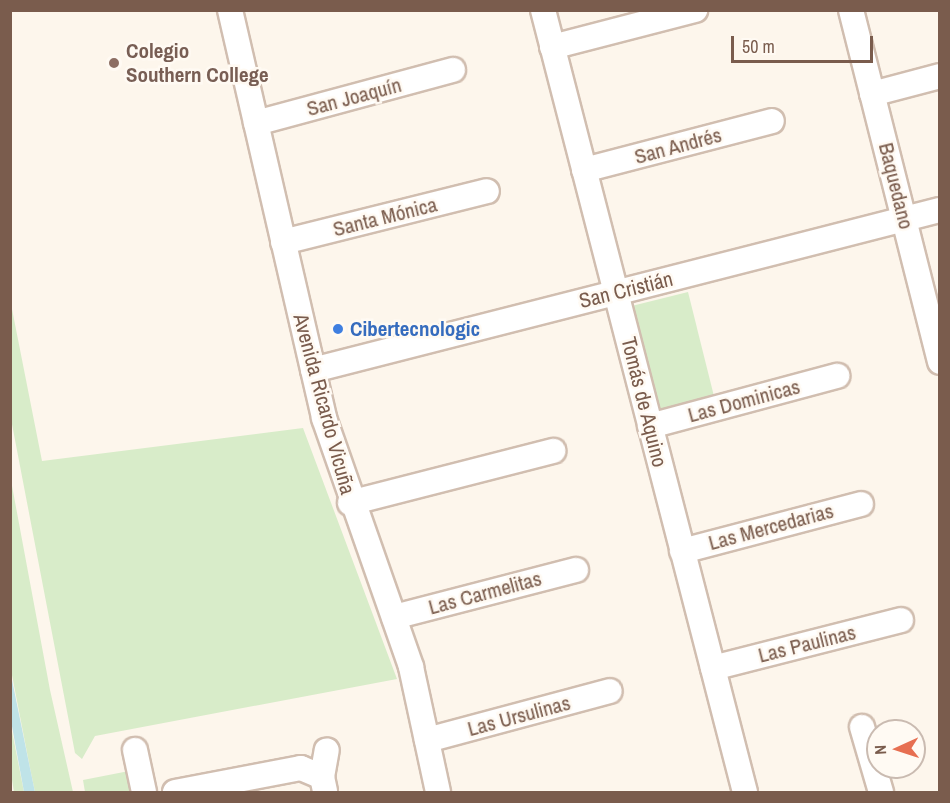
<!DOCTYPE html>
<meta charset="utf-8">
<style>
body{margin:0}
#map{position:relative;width:950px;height:803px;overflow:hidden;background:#fdf6ec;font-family:"Archivo Narrow",sans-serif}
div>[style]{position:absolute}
.green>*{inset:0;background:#d8ecc9;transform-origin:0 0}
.water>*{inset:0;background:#bfe3e8}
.roads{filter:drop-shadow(2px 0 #d1beb0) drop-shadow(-2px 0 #d1beb0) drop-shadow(0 2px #d1beb0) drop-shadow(0 -2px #d1beb0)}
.minor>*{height:24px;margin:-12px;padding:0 12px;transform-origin:12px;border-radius:12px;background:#fff}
.dots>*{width:16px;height:16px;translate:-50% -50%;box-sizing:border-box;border:3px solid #fffaf3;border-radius:50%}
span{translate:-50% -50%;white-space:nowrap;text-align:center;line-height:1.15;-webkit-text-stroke:5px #fffaf3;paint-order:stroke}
.education-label{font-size:21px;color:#785e54;font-weight:700}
.left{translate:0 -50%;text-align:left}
.street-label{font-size:21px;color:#7a5c4d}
.shop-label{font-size:21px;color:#366cbe;font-weight:700}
.frame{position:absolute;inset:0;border:12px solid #7a5c4d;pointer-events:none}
.north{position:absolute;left:866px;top:719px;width:60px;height:60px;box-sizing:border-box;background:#fffaf3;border:2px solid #cabbb1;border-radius:50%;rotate:267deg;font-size:16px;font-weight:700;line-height:24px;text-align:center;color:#7a5c4d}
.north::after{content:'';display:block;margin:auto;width:21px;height:27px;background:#e76f51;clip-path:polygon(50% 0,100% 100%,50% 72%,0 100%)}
.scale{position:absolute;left:731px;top:36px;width:142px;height:27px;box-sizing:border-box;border:3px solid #7a5c4d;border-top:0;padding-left:8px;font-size:18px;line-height:21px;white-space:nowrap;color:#7a5c4d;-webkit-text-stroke:4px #fffaf3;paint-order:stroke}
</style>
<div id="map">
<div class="green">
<i style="left:688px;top:292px;width:111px;height:57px;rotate:76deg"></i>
<i style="clip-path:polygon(11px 304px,42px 461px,303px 428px,397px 679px,95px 736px,82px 759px,75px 753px,11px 419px)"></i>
<i style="clip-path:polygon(10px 475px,50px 690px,73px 792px,35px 792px,30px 768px,11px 670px)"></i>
<i style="clip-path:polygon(10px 721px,24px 792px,14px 792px,11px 774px)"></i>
<i style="clip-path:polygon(129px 771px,133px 792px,85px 792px,83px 780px)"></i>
</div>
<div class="water">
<i style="clip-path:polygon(10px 670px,30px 768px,35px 792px,24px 792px,11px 721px)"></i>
</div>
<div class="roads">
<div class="minor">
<i style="left:230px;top:10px;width:419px;rotate:77deg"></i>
<i style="left:324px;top:418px;width:264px;rotate:70.7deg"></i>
<i style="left:411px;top:667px;width:128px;rotate:77.8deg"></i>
<i style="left:543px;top:10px;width:808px;rotate:75.52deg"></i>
<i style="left:851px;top:10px;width:363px;rotate:75.8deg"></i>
<i style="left:552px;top:47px;width:148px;rotate:-14.5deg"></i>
<i style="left:872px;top:94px;width:70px;rotate:-14.8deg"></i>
<i style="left:256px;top:123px;width:204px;rotate:-15.1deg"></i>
<i style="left:584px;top:170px;width:194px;rotate:-14.6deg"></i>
<i style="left:283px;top:242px;width:210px;rotate:-14deg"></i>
<i style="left:313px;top:370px;width:647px;rotate:-14.32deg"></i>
<i style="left:650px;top:426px;width:194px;rotate:-15deg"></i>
<i style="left:350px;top:503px;width:210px;rotate:-14.4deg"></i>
<i style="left:682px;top:551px;width:185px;rotate:-14.7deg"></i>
<i style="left:394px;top:617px;width:188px;rotate:-14.5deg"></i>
<i style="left:713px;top:668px;width:194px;rotate:-14.3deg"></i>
<i style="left:862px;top:727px;width:68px;rotate:73.7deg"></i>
<i style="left:427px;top:740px;width:189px;rotate:-15deg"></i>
<i style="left:135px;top:750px;width:43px;rotate:77.9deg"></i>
<i style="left:325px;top:791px;width:14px;rotate:-102deg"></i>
<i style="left:322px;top:777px;width:27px;rotate:-80deg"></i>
<i style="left:175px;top:792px;width:128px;rotate:-10.8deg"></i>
<i style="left:301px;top:768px;width:23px;rotate:23deg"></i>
</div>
</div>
<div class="dots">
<i style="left:114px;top:63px;background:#8d6e63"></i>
<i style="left:338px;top:329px;background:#3f7fe0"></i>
</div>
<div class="education-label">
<span class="left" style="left:126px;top:63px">Colegio<br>Southern College</span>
</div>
<div class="street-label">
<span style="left:354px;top:97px;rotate:-15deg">San Joaquín</span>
<span style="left:678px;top:146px;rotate:-15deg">San Andrés</span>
<span style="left:896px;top:186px;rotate:76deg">Baquedano</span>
<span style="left:385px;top:217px;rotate:-14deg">Santa Mónica</span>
<span style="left:626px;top:290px;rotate:-14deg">San Cristián</span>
<span style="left:744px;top:401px;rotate:-15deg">Las Dominicas</span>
<span style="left:644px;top:402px;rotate:76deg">Tomás de Aquino</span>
<span style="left:324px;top:404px;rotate:75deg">Avenida Ricardo Vicuña</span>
<span style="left:771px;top:527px;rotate:-15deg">Las Mercedarias</span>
<span style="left:485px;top:593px;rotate:-15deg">Las Carmelitas</span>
<span style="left:807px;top:644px;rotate:-14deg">Las Paulinas</span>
<span style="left:519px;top:716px;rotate:-15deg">Las Ursulinas</span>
</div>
<div class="shop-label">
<span class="left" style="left:350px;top:329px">Cibertecnologic</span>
</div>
<div class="frame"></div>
<div class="north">N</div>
<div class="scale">50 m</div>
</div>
